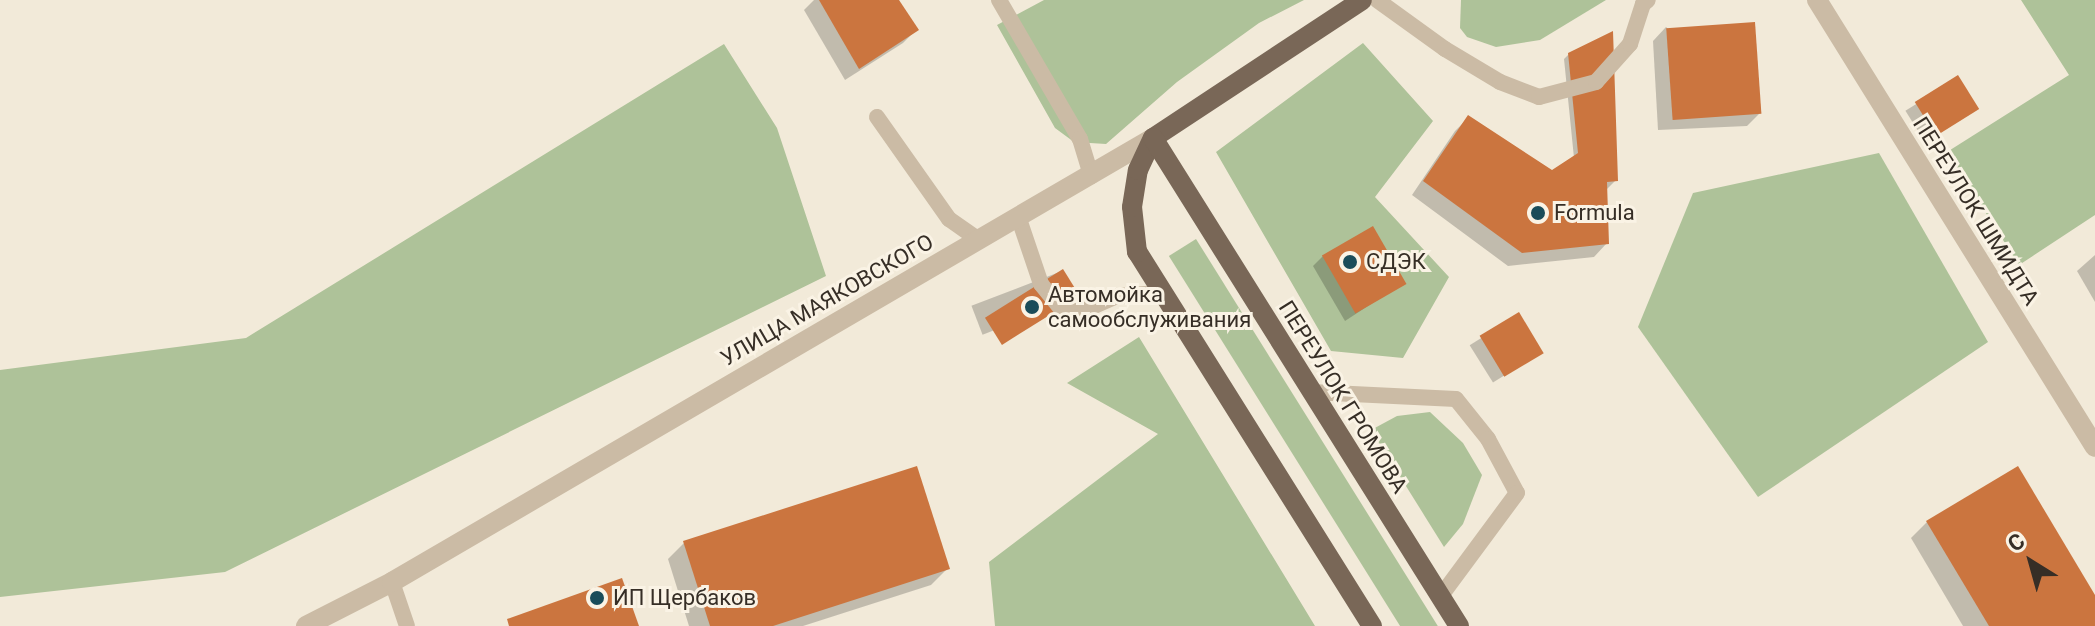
<!DOCTYPE html>
<meta charset="utf-8">
<style>
body{margin:0}
#map{position:relative;width:2095px;height:626px;overflow:hidden;background:#f2ead9;font-family:Roboto,sans-serif}
div>[style]{position:absolute}
.green>*{inset:0;background:#aec299;transform-origin:0 0}
.shadow>*{inset:0;background:#0003;transform-origin:0 0}
.building>*{inset:0;background:#cb753f;transform-origin:0 0}
.service>*{height:16px;margin:-8px;padding:0 8px;transform-origin:8px;border-radius:8px;background:#cbbba5}
.minor>*{height:20px;margin:-10px;padding:0 10px;transform-origin:10px;border-radius:10px;background:#cbbba5}
.tertiary>*{height:20px;margin:-10px;padding:0 10px;transform-origin:10px;border-radius:10px;background:#cbbba5}
.primary>*{height:20px;margin:-10px;padding:0 10px;transform-origin:10px;border-radius:10px;background:#796757}
.dots>*{width:22px;height:22px;translate:-50% -50%;box-sizing:border-box;border:4px solid #faf3e5;border-radius:50%}
span{translate:-50% -50%;white-space:nowrap;text-align:center;line-height:1.15;-webkit-text-stroke:6px #faf3e5;paint-order:stroke}
.street-label{font-size:22px;color:#362e26}
.poi-label{font-size:22px;color:#362e26}
.left{translate:0 -50%;text-align:left}
.north{position:absolute;left:1991px;top:522px;width:80px;height:80px;-webkit-text-stroke:6px #faf3e5;paint-order:stroke;rotate:323deg;font-size:22px;font-weight:700;line-height:32px;text-align:center;color:#362e26}
.north::after{content:'';display:block;margin:auto;width:28px;height:36px;background:#362e26;clip-path:polygon(50% 0,100% 100%,50% 72%,0 100%)}
</style>
<div id="map">
<div class="green">
<i style="clip-path:polygon(1044px 0,1304px 0,1259px 23px,1177px 82px,1106px 144px,1074px 142px,1055px 128px,997px 25px)"></i>
<i style="clip-path:polygon(1461px 0,1606px 0,1540px 40px,1496px 47px,1467px 37px,1460px 28px)"></i>
<i style="clip-path:polygon(2021px 0,2095px 0,2095px 215px,2019px 265px,1947px 152px,2069px 75px)"></i>
<i style="clip-path:polygon(1363px 43px,1433px 121px,1375px 197px,1449px 277px,1403px 358px,1331px 351px,1216px 152px)"></i>
<i style="clip-path:polygon(724px 44px,777px 128px,826px 276px,225px 572px,0 597px,0 370px,246px 338px)"></i>
<i style="clip-path:polygon(1879px 153px,1988px 342px,1758px 497px,1638px 327px,1693px 193px)"></i>
<i style="left:1196px;top:239px;width:458px;height:32px;rotate:58deg"></i>
<i style="clip-path:polygon(1139px 337px,1315px 626px,995px 626px,989px 562px,1158px 434px,1067px 383px)"></i>
<i style="clip-path:polygon(1430px 412px,1463px 443px,1482px 475px,1463px 524px,1444px 547px,1371px 430px,1397px 416px)"></i>
</div>
<div class="shadow">
<i style="clip-path:polygon(814px 0,897px 0,916px 30px,903px 43px,845px 80px,804px 10px)"></i>
<i style="clip-path:polygon(1666px 27px,1760px 113px,1747px 126px,1658px 130px,1653px 41px)"></i>
<i style="clip-path:polygon(1569px 54px,1616px 180px,1605px 191px,1607px 243px,1594px 257px,1508px 266px,1412px 195px,1455px 131px,1468px 118px,1552px 172px,1574px 158px,1564px 59px)"></i>
<i style="left:1958px;top:78px;width:36px;height:62px;rotate:58deg"></i>
<i style="clip-path:polygon(2095px 255px,2095px 302px,2077px 271px)"></i>
<i style="clip-path:polygon(1323px 256px,1403px 283px,1345px 321px,1313px 266px)"></i>
<i style="left:1062px;top:271px;width:31px;height:97px;rotate:69deg"></i>
<i style="left:1518px;top:315px;width:44px;height:57px;rotate:58deg"></i>
<i style="clip-path:polygon(1927px 522px,2095px 598px,2095px 626px,1963px 626px,1911px 538px)"></i>
<i style="clip-path:polygon(684px 543px,947px 569px,931px 585px,803px 626px,689px 626px,668px 559px)"></i>
</div>
<div class="building">
<i style="clip-path:polygon(819px 0,899px 0,919px 30px,859px 69px)"></i>
<i style="left:1755px;top:22px;width:92px;height:89px;rotate:86deg"></i>
<i style="clip-path:polygon(1613px 31px,1618px 181px,1607px 182px,1609px 244px,1522px 253px,1423px 181px,1468px 115px,1552px 170px,1578px 153px,1568px 53px)"></i>
<i style="left:1958px;top:75px;width:40px;height:51px;rotate:58deg"></i>
<i style="left:1373px;top:226px;width:67px;height:59px;rotate:60deg"></i>
<i style="left:1063px;top:269px;width:32px;height:92px;rotate:58deg"></i>
<i style="left:1519px;top:312px;width:48px;height:46px;rotate:59deg"></i>
<i style="clip-path:polygon(917px 466px,950px 569px,773px 626px,710px 626px,683px 541px)"></i>
<i style="clip-path:polygon(2018px 466px,2095px 595px,2095px 626px,1989px 626px,1926px 521px)"></i>
<i style="clip-path:polygon(622px 578px,639px 626px,509px 626px,507px 619px)"></i>
</div>
<div class="service">
<i style="left:999px;top:0;width:161px;rotate:59.8deg"></i>
<i style="left:1080px;top:139px;width:39px;rotate:73deg"></i>
<i style="left:1377px;top:0;width:84px;rotate:35.8deg"></i>
<i style="left:1445px;top:49px;width:64px;rotate:31deg"></i>
<i style="left:1500px;top:82px;width:42px;rotate:21deg"></i>
<i style="left:1539px;top:97px;width:59px;rotate:-14.7deg"></i>
<i style="left:1596px;top:82px;width:51px;rotate:-48.2deg"></i>
<i style="left:1630px;top:44px;width:42px;rotate:-72deg"></i>
<i style="left:1643px;top:4px;width:6px;rotate:-39deg"></i>
<i style="left:877px;top:117px;width:125px;rotate:54.8deg"></i>
<i style="left:949px;top:219px;width:35px;rotate:35deg"></i>
<i style="left:1018px;top:216px;width:72px;rotate:71.3deg"></i>
<i style="left:1041px;top:284px;width:35px;rotate:51deg"></i>
<i style="left:1063px;top:311px;width:20px"></i>
<i style="left:1083px;top:311px;width:36px;rotate:-24deg"></i>
<i style="left:1116px;top:296px;width:44px;rotate:-3.9deg"></i>
<i style="left:1311px;top:392px;width:145px;rotate:2.8deg"></i>
<i style="left:1456px;top:399px;width:51px;rotate:51.3deg"></i>
<i style="left:1488px;top:439px;width:61px;rotate:61.8deg"></i>
<i style="left:1517px;top:493px;width:129px;rotate:126.5deg"></i>
<i style="left:392px;top:582px;width:46px;rotate:71.2deg"></i>
</div>
<div class="minor">
<i style="left:1817px;top:0;width:526px;rotate:58.12deg"></i>
</div>
<div class="tertiary">
<i style="left:306px;top:626px;width:97px;rotate:-27.1deg"></i>
<i style="left:392px;top:582px;width:881px;rotate:-30.26deg"></i>
</div>
<div class="primary">
<i style="left:1153px;top:138px;width:250px;rotate:-33.4deg"></i>
<i style="left:1372px;top:626px;width:442px;rotate:-122.1deg"></i>
<i style="left:1137px;top:252px;width:45px;rotate:-96.3deg"></i>
<i style="left:1132px;top:207px;width:37px;rotate:-81deg"></i>
<i style="left:1138px;top:170px;width:35px;rotate:-65deg"></i>
<i style="left:1153px;top:138px;width:576px;rotate:57.91deg"></i>
</div>
<div class="dots">
<i style="left:1538px;top:213px;background:#1a4c59"></i>
<i style="left:1350px;top:262px;background:#1a4c59"></i>
<i style="left:1032px;top:307px;background:#1a4c59"></i>
<i style="left:597px;top:598px;background:#1a4c59"></i>
</div>
<div class="street-label">
<span style="left:1976px;top:211px;rotate:58deg">ПЕРЕУЛОК ШМИДТА</span>
<span style="left:827px;top:300px;rotate:-30deg">УЛИЦА МАЯКОВСКОГО</span>
<span style="left:1343px;top:397px;rotate:58deg">ПЕРЕУЛОК ГРОМОВА</span>
</div>
<div class="poi-label">
<span class="left" style="left:1554px;top:213px">Formula</span>
<span class="left" style="left:1366px;top:262px">СДЭК</span>
<span class="left" style="left:1048px;top:307px">Автомойка<br>самообслуживания</span>
<span class="left" style="left:613px;top:598px">ИП Щербаков</span>
</div>
<div class="north">С</div>
</div>
